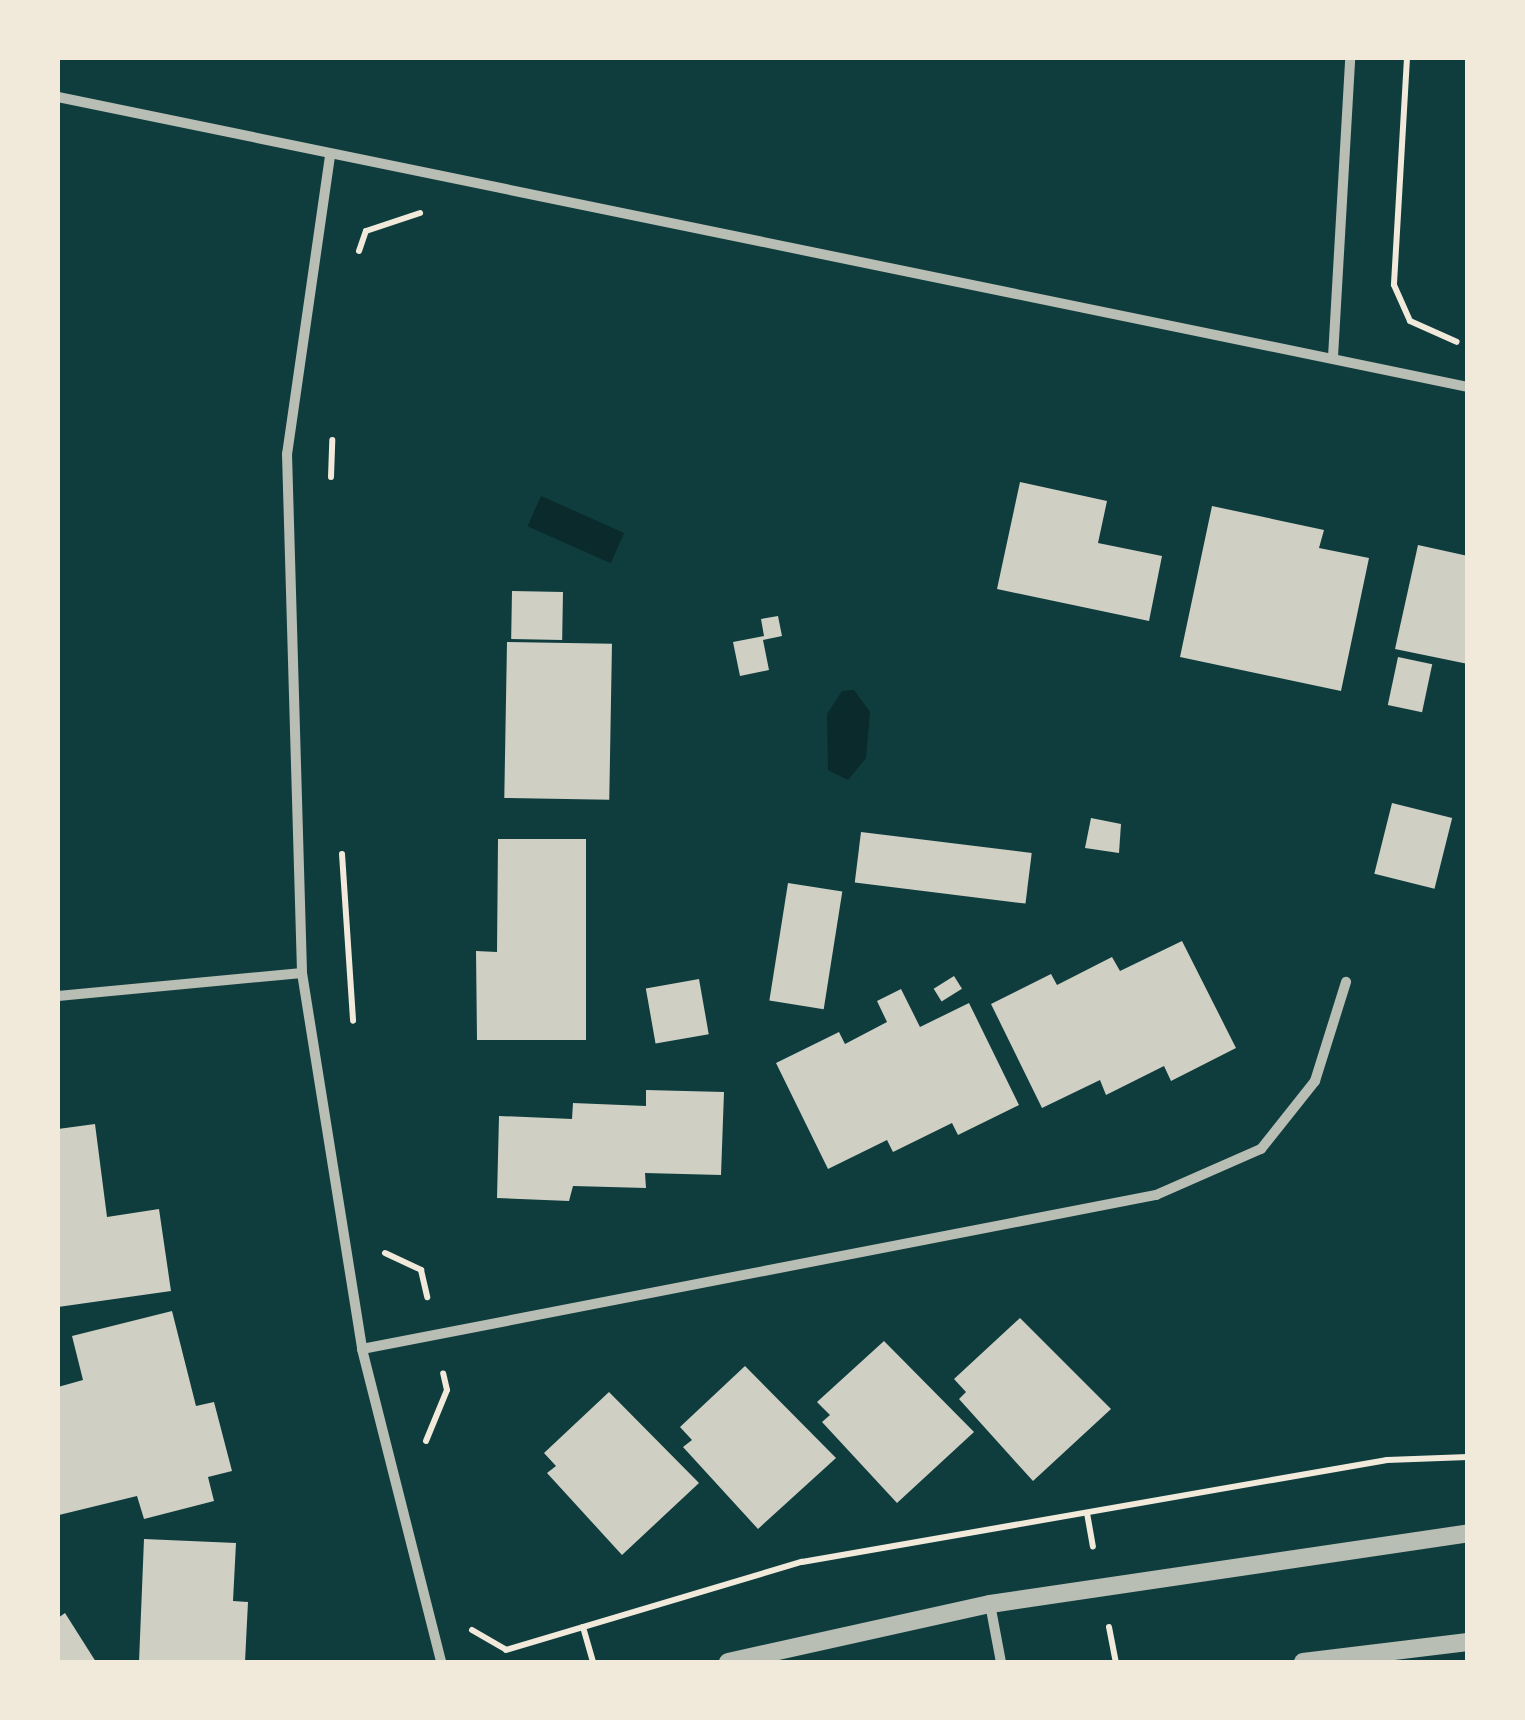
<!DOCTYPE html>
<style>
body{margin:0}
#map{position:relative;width:1525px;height:1720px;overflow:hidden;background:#0f3d3e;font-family:Quicksand,sans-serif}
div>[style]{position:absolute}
.water>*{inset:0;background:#0a2a2b;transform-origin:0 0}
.building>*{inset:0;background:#cfcfc3;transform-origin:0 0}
.path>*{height:6px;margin:-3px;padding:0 3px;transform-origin:3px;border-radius:3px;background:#f1e9da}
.minor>*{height:10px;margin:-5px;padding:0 5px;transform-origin:5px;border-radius:5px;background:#b8beb3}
.tertiary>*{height:18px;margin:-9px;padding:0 9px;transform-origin:9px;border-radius:9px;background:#b8beb3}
span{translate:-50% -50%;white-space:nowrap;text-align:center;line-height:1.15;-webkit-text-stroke:9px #f1e9da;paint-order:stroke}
.frame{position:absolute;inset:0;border:60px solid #f1e9da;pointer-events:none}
</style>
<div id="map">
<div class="water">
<i style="left:541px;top:496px;width:91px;height:33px;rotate:24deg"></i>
<i style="clip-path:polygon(854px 690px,870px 712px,866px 758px,848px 780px,828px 770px,827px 714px,842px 691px)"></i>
</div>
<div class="building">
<i style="clip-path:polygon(1020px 482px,1107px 501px,1098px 543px,1162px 556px,1149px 621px,997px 589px)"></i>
<i style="clip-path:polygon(1212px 506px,1324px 530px,1319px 548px,1369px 558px,1341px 691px,1180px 657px)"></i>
<i style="clip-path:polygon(1418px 545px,1468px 556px,1468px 664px,1395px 649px)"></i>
<i style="left:512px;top:591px;width:51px;height:48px;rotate:1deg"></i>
<i style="clip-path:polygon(778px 616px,782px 636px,763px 640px,769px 670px,740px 676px,733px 642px,764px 636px,761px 619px)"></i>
<i style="left:507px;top:642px;width:105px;height:156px;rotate:1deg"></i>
<i style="left:1398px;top:657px;width:35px;height:49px;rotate:12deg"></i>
<i style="left:1392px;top:803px;width:62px;height:73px;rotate:14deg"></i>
<i style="clip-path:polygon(1091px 818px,1121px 824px,1119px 853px,1085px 848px)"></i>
<i style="left:861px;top:832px;width:172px;height:51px;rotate:7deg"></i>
<i style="clip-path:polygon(498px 839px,586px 839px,586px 1040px,477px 1040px,476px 951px,497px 952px)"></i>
<i style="left:788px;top:883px;width:55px;height:119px;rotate:9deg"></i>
<i style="clip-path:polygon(1182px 941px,1236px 1048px,1171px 1081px,1164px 1066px,1106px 1095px,1100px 1080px,1042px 1108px,991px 1004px,1051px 974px,1057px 985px,1112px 957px,1120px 971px)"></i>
<i style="left:954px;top:976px;width:15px;height:24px;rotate:58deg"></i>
<i style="left:699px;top:979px;width:56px;height:54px;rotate:80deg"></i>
<i style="clip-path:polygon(901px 989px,920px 1027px,969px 1003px,1019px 1105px,958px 1135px,952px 1123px,893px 1152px,887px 1140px,828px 1169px,776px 1063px,839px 1032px,845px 1044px,887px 1022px,877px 1001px)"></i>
<i style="clip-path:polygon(646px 1090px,724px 1092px,721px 1175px,645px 1173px,646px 1188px,573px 1186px,569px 1201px,497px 1198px,499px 1116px,572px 1119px,573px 1103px,646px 1106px)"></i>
<i style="clip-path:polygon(95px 1124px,107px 1217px,159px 1209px,171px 1291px,58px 1307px,58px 1129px)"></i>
<i style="clip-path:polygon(172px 1311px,196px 1406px,214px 1402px,232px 1471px,208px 1477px,214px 1501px,144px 1519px,137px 1496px,59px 1515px,58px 1387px,83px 1380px,72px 1336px)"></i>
<i style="clip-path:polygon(1020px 1318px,1111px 1409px,1033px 1481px,959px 1399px,966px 1392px,954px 1379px)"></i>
<i style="clip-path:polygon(884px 1341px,974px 1432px,897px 1503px,822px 1422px,830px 1415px,817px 1402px)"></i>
<i style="clip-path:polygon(745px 1366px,836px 1458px,758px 1529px,683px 1447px,692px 1440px,680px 1427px)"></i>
<i style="clip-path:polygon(609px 1392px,699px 1483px,622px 1555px,547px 1473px,556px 1466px,544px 1453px)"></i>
<i style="clip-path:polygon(144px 1539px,236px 1543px,233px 1601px,248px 1602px,245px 1662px,139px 1662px)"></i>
<i style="clip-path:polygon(65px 1613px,96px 1662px,58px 1662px,58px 1618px)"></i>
</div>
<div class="path">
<i style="left:1407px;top:58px;width:227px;rotate:93.3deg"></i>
<i style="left:1394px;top:285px;width:39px;rotate:66deg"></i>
<i style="left:1410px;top:321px;width:51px;rotate:24.1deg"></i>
<i style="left:359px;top:251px;width:21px;rotate:-71deg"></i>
<i style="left:366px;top:231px;width:57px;rotate:-18.4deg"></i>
<i style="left:331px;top:477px;width:37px;rotate:-88deg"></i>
<i style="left:342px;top:854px;width:167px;rotate:86.2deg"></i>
<i style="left:385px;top:1253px;width:40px;rotate:25deg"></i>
<i style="left:421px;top:1270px;width:28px;rotate:77deg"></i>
<i style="left:426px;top:1441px;width:55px;rotate:-67.6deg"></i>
<i style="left:447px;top:1390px;width:17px;rotate:-103deg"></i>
<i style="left:1087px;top:1513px;width:34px;rotate:80deg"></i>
<i style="left:583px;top:1627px;width:36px;rotate:74deg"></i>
<i style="left:1109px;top:1627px;width:36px;rotate:79deg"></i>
<i style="left:472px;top:1630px;width:39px;rotate:30deg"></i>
<i style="left:506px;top:1650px;width:309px;rotate:-16.6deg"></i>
<i style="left:802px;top:1562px;width:594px;rotate:-9.89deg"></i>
<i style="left:1387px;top:1460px;width:81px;rotate:-2.1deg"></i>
</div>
<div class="minor">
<i style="left:58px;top:97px;width:1440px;rotate:11.62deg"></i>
<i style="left:330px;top:156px;width:301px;rotate:98.2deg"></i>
<i style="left:287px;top:454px;width:519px;rotate:88.34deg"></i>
<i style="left:302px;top:973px;width:381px;rotate:80.9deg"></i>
<i style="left:362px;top:1349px;width:323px;rotate:75.8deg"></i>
<i style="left:1333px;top:357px;width:299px;rotate:-86.7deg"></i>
<i style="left:58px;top:996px;width:245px;rotate:-5.4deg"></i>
<i style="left:362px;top:1349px;width:809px;rotate:-10.98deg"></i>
<i style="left:1156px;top:1195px;width:115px;rotate:-23.7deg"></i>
<i style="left:1261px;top:1149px;width:87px;rotate:-51.5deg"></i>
<i style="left:1315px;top:1081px;width:104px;rotate:-72.6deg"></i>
<i style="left:990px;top:1604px;width:59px;rotate:79.3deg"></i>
</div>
<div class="tertiary">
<i style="left:728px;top:1662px;width:268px;rotate:-12.5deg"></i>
<i style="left:990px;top:1604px;width:483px;rotate:-8.4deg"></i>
<i style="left:1303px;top:1662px;width:166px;rotate:-6.9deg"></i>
</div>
<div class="frame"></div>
</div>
